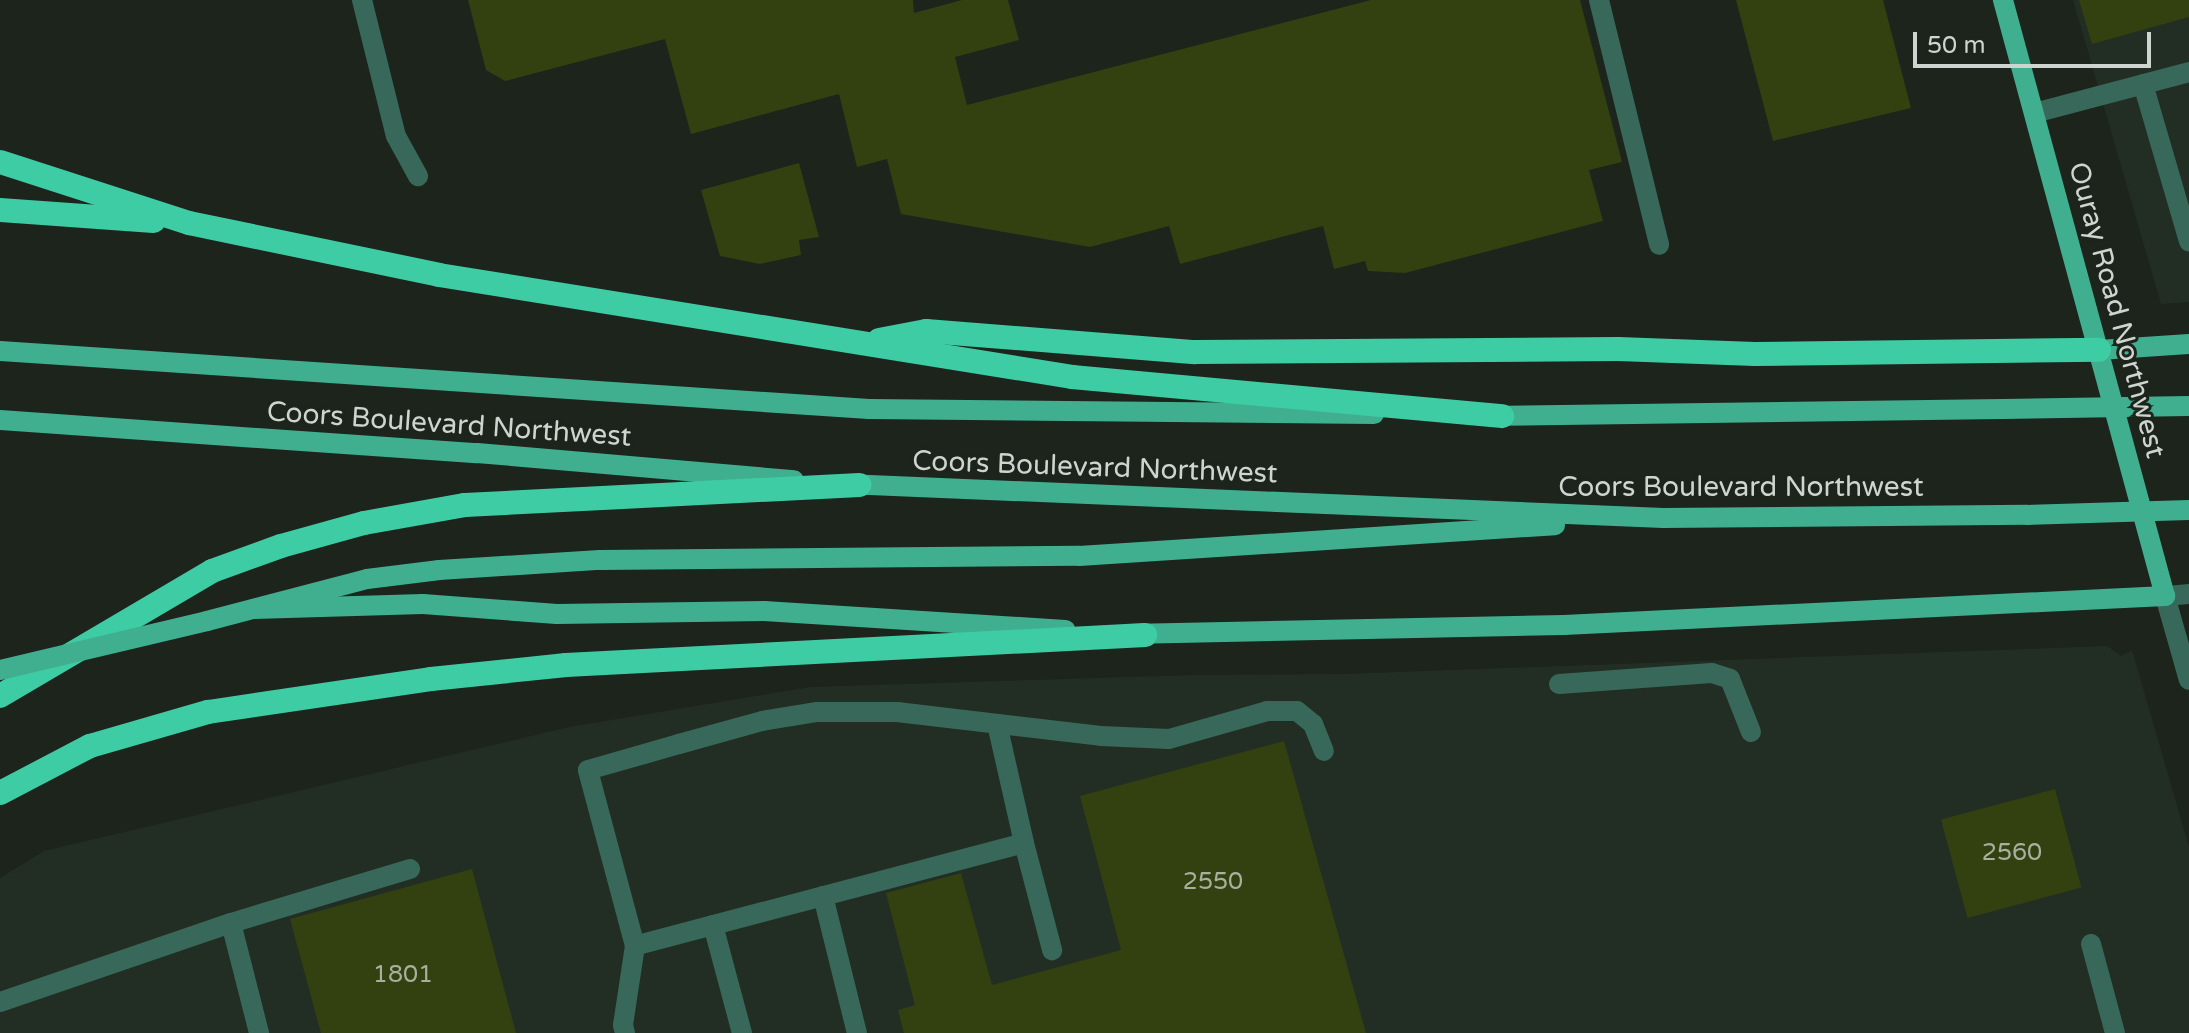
<!DOCTYPE html>
<style>
body{margin:0}
#map{position:relative;width:2189px;height:1033px;overflow:hidden;background:#1c241c;font-family:"Varela Round",sans-serif}
div>[style]{position:absolute}
.built>*{inset:0;background:#222e23}
.building>*{inset:0;background:#334010;transform-origin:0 0}
.minor>*{height:20px;margin:-10px;padding:0 10px;transform-origin:10px;border-radius:10px;background:#386859}
.major>*{height:20px;margin:-10px;padding:0 10px;transform-origin:10px;border-radius:10px;background:#3faf8f}
.highway>*{height:24px;margin:-12px;padding:0 12px;transform-origin:12px;border-radius:12px;background:#3ecca5}
.major-bridge>*{height:20px;margin:-10px;padding:0 10px;transform-origin:10px;border-radius:10px;background:#3faf8f}
span{translate:-50% -50%;white-space:nowrap;text-align:center;line-height:1.15;-webkit-text-stroke:6px #1c241c;paint-order:stroke}
.number-label{font-size:24px;color:#a7af9f}
.number-label span{-webkit-text-stroke-width:0}
.street-label{font-size:28px;color:#ced4cf}
.scale{position:absolute;left:1913px;top:32px;width:238px;height:36px;box-sizing:border-box;border:4px solid #ced4cf;border-top:0;padding-left:10px;font-size:24px;line-height:28px;white-space:nowrap;color:#ced4cf;-webkit-text-stroke:6px #1c241c;paint-order:stroke}
</style>
<div id="map">
<div class="built">
<i style="clip-path:polygon(2073px 0,2189px 0,2189px 302px,2161px 304px)"></i>
<i style="clip-path:polygon(2107px 646px,2121px 656px,2132px 650px,2189px 847px,2189px 1033px,0 1033px,0 878px,44px 851px,569px 727px,811px 687px,1195px 675px,1345px 674px)"></i>
</div>
<div class="building">
<i style="clip-path:polygon(468px 0,913px 0,914px 13px,962px 0,1008px 0,1019px 40px,955px 57px,967px 105px,1371px 0,1580px 0,1622px 162px,1589px 170px,1603px 221px,1405px 273px,1368px 271px,1365px 261px,1334px 269px,1323px 226px,1180px 264px,1169px 226px,1090px 247px,901px 214px,887px 159px,857px 167px,839px 94px,691px 134px,665px 39px,505px 81px,486px 70px)"></i>
<i style="clip-path:polygon(1736px 0,1883px 0,1911px 108px,1773px 141px)"></i>
<i style="clip-path:polygon(2079px 0,2189px 0,2189px 17px,2092px 44px)"></i>
<i style="clip-path:polygon(799px 163px,819px 237px,799px 240px,801px 255px,760px 264px,720px 256px,701px 190px)"></i>
<i style="clip-path:polygon(1284px 741px,1366px 1033px,904px 1033px,898px 1010px,915px 1005px,886px 893px,961px 873px,992px 985px,1121px 950px,1080px 796px)"></i>
<i style="left:2055px;top:789px;width:102px;height:118px;rotate:75deg"></i>
<i style="clip-path:polygon(472px 869px,516px 1033px,321px 1033px,290px 919px)"></i>
</div>
<div class="minor">
<i style="left:362px;top:0;width:140px;rotate:76deg"></i>
<i style="left:396px;top:136px;width:46px;rotate:61.2deg"></i>
<i style="left:1599px;top:0;width:252px;rotate:76.2deg"></i>
<i style="left:2143px;top:84px;width:164px;rotate:73.7deg"></i>
<i style="left:2034px;top:113px;width:160px;rotate:-14.8deg"></i>
<i style="left:2189px;top:594px;width:24px;rotate:175deg"></i>
<i style="left:2165px;top:596px;width:87px;rotate:74.1deg"></i>
<i style="left:1559px;top:684px;width:153px;rotate:-4.1deg"></i>
<i style="left:1712px;top:673px;width:19px;rotate:18deg"></i>
<i style="left:1730px;top:679px;width:57px;rotate:68.4deg"></i>
<i style="left:997px;top:724px;width:122px;rotate:77.2deg"></i>
<i style="left:1024px;top:843px;width:402px;rotate:165.2deg"></i>
<i style="left:635px;top:946px;width:182px;rotate:-105deg"></i>
<i style="left:588px;top:770px;width:95px;rotate:-15.9deg"></i>
<i style="left:679px;top:744px;width:86px;rotate:-15.5deg"></i>
<i style="left:762px;top:721px;width:56px;rotate:-9.3deg"></i>
<i style="left:817px;top:712px;width:80px"></i>
<i style="left:897px;top:712px;width:205px;rotate:6.7deg"></i>
<i style="left:1101px;top:736px;width:68px;rotate:2.5deg"></i>
<i style="left:1169px;top:739px;width:102px;rotate:-15.9deg"></i>
<i style="left:1267px;top:711px;width:30px"></i>
<i style="left:1297px;top:711px;width:21px;rotate:39deg"></i>
<i style="left:1313px;top:724px;width:29px;rotate:68deg"></i>
<i style="left:1024px;top:843px;width:111px;rotate:75.3deg"></i>
<i style="left:823px;top:896px;width:141px;rotate:76.1deg"></i>
<i style="left:231px;top:923px;width:187px;rotate:-16.8deg"></i>
<i style="left:713px;top:925px;width:112px;rotate:75deg"></i>
<i style="left:2091px;top:944px;width:92px;rotate:74.9deg"></i>
<i style="left:0;top:1002px;width:244px;rotate:-18.9deg"></i>
<i style="left:231px;top:923px;width:114px;rotate:75.7deg"></i>
<i style="left:625px;top:1033px;width:8px;rotate:-104deg"></i>
<i style="left:623px;top:1025px;width:80px;rotate:-81.4deg"></i>
</div>
<div class="major">
<i style="left:2099px;top:350px;width:90px;rotate:-3.8deg"></i>
<i style="left:0;top:351px;width:871px;rotate:3.82deg"></i>
<i style="left:869px;top:409px;width:505px;rotate:0.57deg"></i>
<i style="left:1486px;top:416px;width:516px;rotate:-0.78deg"></i>
<i style="left:0;top:420px;width:478px;rotate:4deg"></i>
<i style="left:477px;top:453px;width:318px;rotate:4.9deg"></i>
<i style="left:846px;top:484px;width:818px;rotate:2.38deg"></i>
<i style="left:1663px;top:518px;width:364px;rotate:-0.5deg"></i>
<i style="left:254px;top:609px;width:169px;rotate:-1.7deg"></i>
<i style="left:423px;top:604px;width:134px;rotate:4.3deg"></i>
<i style="left:557px;top:614px;width:207px;rotate:-0.8deg"></i>
<i style="left:764px;top:611px;width:302px;rotate:3.6deg"></i>
<i style="left:207px;top:621px;width:165px;rotate:-14.7deg"></i>
<i style="left:367px;top:579px;width:73px;rotate:-7.1deg"></i>
<i style="left:439px;top:570px;width:161px;rotate:-3.6deg"></i>
<i style="left:600px;top:560px;width:479px;rotate:-0.5deg"></i>
<i style="left:1079px;top:556px;width:477px;rotate:-3.7deg"></i>
<i style="left:1129px;top:634px;width:435px;rotate:-1.2deg"></i>
<i style="left:1564px;top:625px;width:602px;rotate:-2.76deg"></i>
<i style="left:2165px;top:596px;width:618px;rotate:-105.21deg"></i>
</div>
<div class="highway">
<i style="left:0;top:162px;width:199px;rotate:17.9deg"></i>
<i style="left:189px;top:223px;width:255px;rotate:11.7deg"></i>
<i style="left:439px;top:275px;width:641px;rotate:9.15deg"></i>
<i style="left:1072px;top:377px;width:432px;rotate:5.2deg"></i>
<i style="left:0;top:210px;width:154px;rotate:4.1deg"></i>
<i style="left:879px;top:340px;width:48px;rotate:-10.8deg"></i>
<i style="left:926px;top:331px;width:270px;rotate:4.5deg"></i>
<i style="left:1195px;top:352px;width:423px;rotate:-0.4deg"></i>
<i style="left:1618px;top:349px;width:137px;rotate:2.1deg"></i>
<i style="left:1755px;top:354px;width:344px;rotate:-0.7deg"></i>
<i style="left:0;top:696px;width:246px;rotate:-30.5deg"></i>
<i style="left:212px;top:571px;width:73px;rotate:-19.9deg"></i>
<i style="left:281px;top:546px;width:86px;rotate:-15.5deg"></i>
<i style="left:364px;top:523px;width:103px;rotate:-10.1deg"></i>
<i style="left:465px;top:505px;width:395px;rotate:-2.9deg"></i>
<i style="left:0;top:793px;width:102px;rotate:-27.6deg"></i>
<i style="left:90px;top:746px;width:123px;rotate:-16.1deg"></i>
<i style="left:208px;top:712px;width:225px;rotate:-8.4deg"></i>
<i style="left:431px;top:679px;width:136px;rotate:-5.9deg"></i>
<i style="left:566px;top:665px;width:580px;rotate:-2.97deg"></i>
</div>
<div class="major-bridge">
<i style="left:2002px;top:409px;width:187px;rotate:-0.9deg"></i>
<i style="left:2027px;top:515px;width:162px;rotate:-1.8deg"></i>
<i style="left:0;top:670px;width:213px;rotate:-13.3deg"></i>
</div>
<div class="number-label">
<span style="left:2012px;top:853px">2560</span>
<span style="left:1213px;top:882px">2550</span>
<span style="left:403px;top:975px">1801</span>
</div>
<div class="street-label">
<span style="left:2117px;top:310px;rotate:75deg">Ouray Road Northwest</span>
<span style="left:449px;top:424px;rotate:4deg">Coors Boulevard Northwest</span>
<span style="left:1095px;top:467px;rotate:2deg">Coors Boulevard Northwest</span>
<span style="left:1741px;top:487px">Coors Boulevard Northwest</span>
</div>
<div class="scale">50 m</div>
</div>
